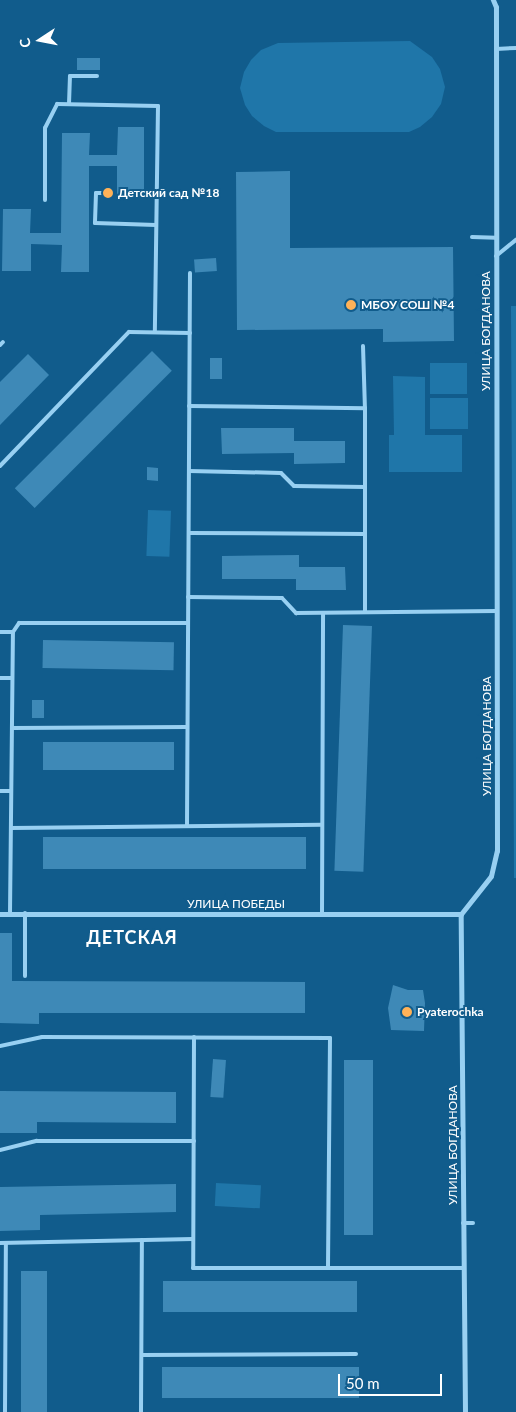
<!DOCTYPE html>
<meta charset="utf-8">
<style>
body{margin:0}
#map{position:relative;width:516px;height:1412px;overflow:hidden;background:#115c8c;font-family:Lato,sans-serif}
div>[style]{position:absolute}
.green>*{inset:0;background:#1f76a9;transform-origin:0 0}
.building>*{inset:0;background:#3e89b7;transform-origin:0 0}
.service>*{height:4px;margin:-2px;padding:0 2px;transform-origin:2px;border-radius:2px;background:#98d0f2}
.minor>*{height:5px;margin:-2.5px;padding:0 2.5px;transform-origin:2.5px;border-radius:2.5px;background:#98d0f2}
.dots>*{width:14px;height:14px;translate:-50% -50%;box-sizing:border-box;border:2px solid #115c8c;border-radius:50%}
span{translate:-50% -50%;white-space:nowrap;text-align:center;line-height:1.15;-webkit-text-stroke:4px #115c8c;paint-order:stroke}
.poi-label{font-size:12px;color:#fff;font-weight:700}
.left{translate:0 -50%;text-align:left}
.street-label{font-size:12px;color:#fff}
.district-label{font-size:18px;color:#fff;font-weight:700;letter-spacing:1px}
.north{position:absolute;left:15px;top:15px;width:50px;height:50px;-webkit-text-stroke:4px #115c8c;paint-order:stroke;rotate:259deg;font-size:14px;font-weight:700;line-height:20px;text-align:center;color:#fff}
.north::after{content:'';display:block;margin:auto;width:18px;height:22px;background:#fff;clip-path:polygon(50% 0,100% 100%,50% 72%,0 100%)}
.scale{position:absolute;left:338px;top:1374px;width:104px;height:22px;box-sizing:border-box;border:2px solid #fff;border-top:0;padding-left:6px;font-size:15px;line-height:18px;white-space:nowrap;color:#fff;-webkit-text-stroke:4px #115c8c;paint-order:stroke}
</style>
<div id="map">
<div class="green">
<i style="clip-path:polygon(410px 41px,432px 57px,440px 69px,445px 87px,441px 104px,432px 117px,420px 127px,409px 132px,276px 132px,264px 126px,252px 116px,245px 105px,240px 88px,244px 72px,251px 60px,261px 50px,278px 43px)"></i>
<i style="clip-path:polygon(511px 306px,516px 306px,516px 878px,514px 878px)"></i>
<i style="left:430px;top:363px;width:37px;height:31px"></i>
<i style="clip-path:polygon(393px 376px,425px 377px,425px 435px,462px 435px,462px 472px,389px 472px,389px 435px,394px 435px)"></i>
<i style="left:430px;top:398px;width:38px;height:31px"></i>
<i style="left:148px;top:510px;width:23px;height:46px;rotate:2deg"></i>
<i style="left:216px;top:1183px;width:45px;height:23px;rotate:3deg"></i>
</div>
<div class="building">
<i style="left:77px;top:58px;width:23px;height:12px"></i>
<i style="clip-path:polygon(118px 127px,144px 127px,144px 194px,117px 194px,117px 166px,89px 166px,89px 272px,61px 272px,62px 245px,31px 244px,31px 271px,2px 271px,3px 209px,31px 209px,30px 233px,61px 233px,62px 133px,90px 133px,89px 155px,117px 155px)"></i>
<i style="clip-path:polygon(290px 171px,290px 248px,453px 247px,454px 341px,383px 342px,383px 329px,237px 330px,236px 172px)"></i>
<i style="left:216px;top:258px;width:13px;height:22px;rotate:86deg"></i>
<i style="left:152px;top:351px;width:28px;height:194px;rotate:45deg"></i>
<i style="clip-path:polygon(28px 354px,49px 375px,0 425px,0 382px)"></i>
<i style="left:210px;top:358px;width:12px;height:21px"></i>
<i style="clip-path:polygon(221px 428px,294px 428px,294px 441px,345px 441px,345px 463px,294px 464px,294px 453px,222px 454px)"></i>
<i style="clip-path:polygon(147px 467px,158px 468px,158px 481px,147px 480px)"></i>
<i style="clip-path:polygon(299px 555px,299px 567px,345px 567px,346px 590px,296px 590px,296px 579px,222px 579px,222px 556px)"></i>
<i style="left:343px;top:625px;width:29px;height:246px;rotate:2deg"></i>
<i style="left:43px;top:640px;width:131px;height:28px;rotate:1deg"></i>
<i style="left:32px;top:700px;width:12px;height:18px"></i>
<i style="left:174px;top:742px;width:28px;height:131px;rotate:90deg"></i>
<i style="left:306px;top:837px;width:32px;height:263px;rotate:90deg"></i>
<i style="clip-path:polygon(0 933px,12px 933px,12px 981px,305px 982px,305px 1013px,39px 1013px,39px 1024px,0 1023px)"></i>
<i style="clip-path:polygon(393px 985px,408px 990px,423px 990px,425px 1003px,424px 1031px,391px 1030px,388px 1008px)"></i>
<i style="left:213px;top:1059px;width:13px;height:38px;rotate:4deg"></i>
<i style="left:344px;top:1060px;width:29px;height:175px"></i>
<i style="clip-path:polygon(0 1091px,176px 1092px,176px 1123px,37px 1122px,37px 1133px,0 1133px)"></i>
<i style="clip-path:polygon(176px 1184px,176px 1212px,40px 1215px,40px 1230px,0 1231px,0 1187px)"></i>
<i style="left:21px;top:1271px;width:26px;height:141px"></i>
<i style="left:163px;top:1281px;width:194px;height:31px"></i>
<i style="left:359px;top:1367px;width:31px;height:197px;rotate:90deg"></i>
</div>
<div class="service">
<i style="left:496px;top:49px;width:20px;rotate:-3deg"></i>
<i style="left:69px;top:104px;width:28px;rotate:-88deg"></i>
<i style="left:70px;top:76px;width:27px"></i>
<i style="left:110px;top:193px;width:14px;rotate:180deg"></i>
<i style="left:96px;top:193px;width:30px;rotate:92deg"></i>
<i style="left:95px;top:223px;width:61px;rotate:1.9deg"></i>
<i style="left:45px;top:200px;width:72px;rotate:-90deg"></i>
<i style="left:45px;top:128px;width:27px;rotate:-63deg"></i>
<i style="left:57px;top:104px;width:101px;rotate:1.1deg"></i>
<i style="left:158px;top:106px;width:226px;rotate:90.8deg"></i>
<i style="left:472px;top:237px;width:24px;rotate:2deg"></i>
<i style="left:496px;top:256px;width:26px;rotate:-39deg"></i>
<i style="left:0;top:345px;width:4px;rotate:-45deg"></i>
<i style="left:363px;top:346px;width:62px;rotate:88.2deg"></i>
<i style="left:189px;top:406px;width:176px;rotate:0.7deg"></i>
<i style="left:365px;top:408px;width:203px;rotate:90deg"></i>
<i style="left:0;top:466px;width:186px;rotate:-46.1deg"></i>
<i style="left:129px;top:332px;width:61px;rotate:0.9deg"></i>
<i style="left:189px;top:471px;width:92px;rotate:1.2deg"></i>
<i style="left:281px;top:473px;width:18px;rotate:45deg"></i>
<i style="left:294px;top:486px;width:71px;rotate:0.8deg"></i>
<i style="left:189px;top:533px;width:176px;rotate:0.3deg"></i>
<i style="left:188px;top:597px;width:94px;rotate:0.6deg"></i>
<i style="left:282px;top:598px;width:21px;rotate:47deg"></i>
<i style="left:296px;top:613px;width:201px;rotate:-0.6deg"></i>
<i style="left:0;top:632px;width:13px"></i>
<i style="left:13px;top:632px;width:11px;rotate:-56deg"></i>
<i style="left:19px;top:623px;width:169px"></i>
<i style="left:0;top:678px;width:11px"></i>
<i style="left:12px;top:728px;width:175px;rotate:-0.3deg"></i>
<i style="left:0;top:791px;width:11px"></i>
<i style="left:187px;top:826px;width:553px;rotate:-89.69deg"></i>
<i style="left:11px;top:828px;width:311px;rotate:-0.6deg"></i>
<i style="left:10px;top:913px;width:281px;rotate:-89.4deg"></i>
<i style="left:25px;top:913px;width:63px;rotate:90deg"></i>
<i style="left:322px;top:914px;width:301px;rotate:-89.8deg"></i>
<i style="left:194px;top:1037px;width:231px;rotate:90.2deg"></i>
<i style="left:193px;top:1268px;width:271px"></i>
<i style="left:0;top:1046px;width:43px;rotate:-12.1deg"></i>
<i style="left:42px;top:1037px;width:288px;rotate:0.2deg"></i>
<i style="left:330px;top:1038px;width:230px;rotate:90.5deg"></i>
<i style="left:0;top:1150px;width:38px;rotate:-14deg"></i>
<i style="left:37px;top:1141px;width:157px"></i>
<i style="left:463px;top:1223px;width:10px"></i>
<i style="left:0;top:1243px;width:193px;rotate:-1.2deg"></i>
<i style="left:142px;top:1355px;width:214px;rotate:-0.3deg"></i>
<i style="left:5px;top:1412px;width:169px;rotate:-89.7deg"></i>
<i style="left:141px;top:1412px;width:172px;rotate:-89.7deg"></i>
</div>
<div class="minor">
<i style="left:0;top:914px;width:461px"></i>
<i style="left:465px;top:1412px;width:498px;rotate:-90.5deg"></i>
<i style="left:461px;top:914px;width:48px;rotate:-51.7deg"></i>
<i style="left:491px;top:876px;width:26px;rotate:-77deg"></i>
<i style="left:497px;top:851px;width:844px;rotate:-90.07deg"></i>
<i style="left:496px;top:7px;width:8px;rotate:-113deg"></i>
</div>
<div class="dots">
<i style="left:108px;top:193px;background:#ffb258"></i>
<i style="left:351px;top:305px;background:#ffb258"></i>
<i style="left:407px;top:1012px;background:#ffb258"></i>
</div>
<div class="poi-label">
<span class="left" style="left:118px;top:193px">Детский сад №18</span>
<span class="left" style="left:361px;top:305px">МБОУ СОШ №4</span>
<span class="left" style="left:417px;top:1012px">Pyaterochka</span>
</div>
<div class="street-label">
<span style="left:486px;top:331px;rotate:-90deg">УЛИЦА БОГДАНОВА</span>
<span style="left:487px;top:736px;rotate:-90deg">УЛИЦА БОГДАНОВА</span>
<span style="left:236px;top:904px">УЛИЦА ПОБЕДЫ</span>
<span style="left:453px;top:1145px;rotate:-90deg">УЛИЦА БОГДАНОВА</span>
</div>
<div class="district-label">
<span style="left:132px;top:937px">ДЕТСКАЯ</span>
</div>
<div class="north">С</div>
<div class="scale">50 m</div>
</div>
